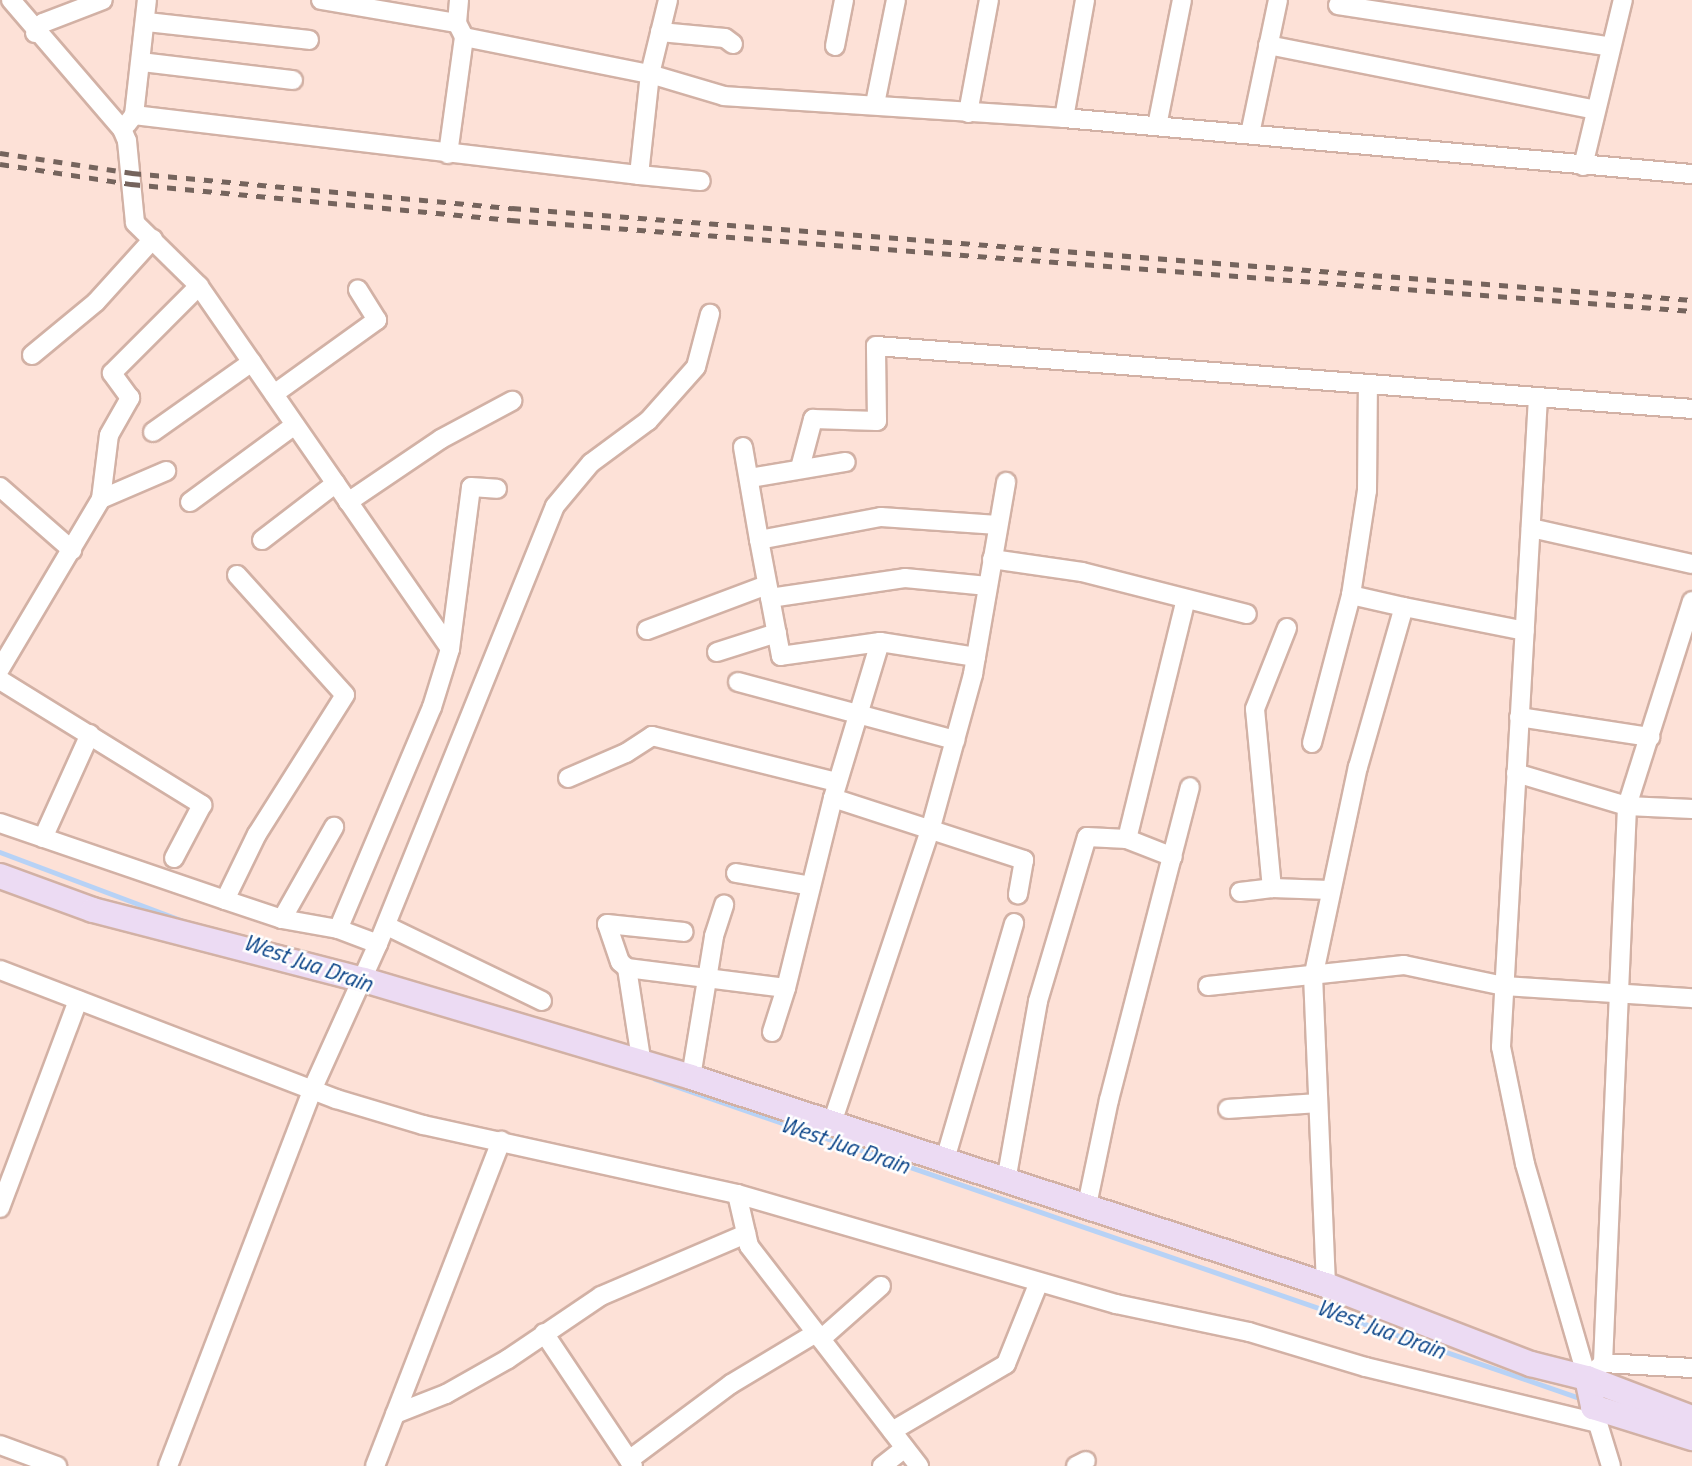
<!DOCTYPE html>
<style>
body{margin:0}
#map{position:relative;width:1692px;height:1466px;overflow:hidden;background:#fde1d7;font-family:"Titillium Web",sans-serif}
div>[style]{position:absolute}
.stream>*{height:4.5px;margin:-2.25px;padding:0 2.25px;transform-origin:2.25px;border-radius:2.25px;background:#b7d2f6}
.roads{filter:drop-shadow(2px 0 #d2b1a5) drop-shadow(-2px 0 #d2b1a5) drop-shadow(0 2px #d2b1a5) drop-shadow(0 -2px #d2b1a5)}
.street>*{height:18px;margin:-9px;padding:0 9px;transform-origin:9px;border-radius:9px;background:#fff}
.secondary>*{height:24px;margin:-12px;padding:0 12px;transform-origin:12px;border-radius:12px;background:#ecdbf3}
.rail>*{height:4.5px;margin-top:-2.25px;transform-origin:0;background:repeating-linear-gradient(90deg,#75645d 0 9px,transparent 0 18px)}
span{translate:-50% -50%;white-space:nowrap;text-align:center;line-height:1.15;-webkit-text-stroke:5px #fff;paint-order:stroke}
.water-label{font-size:23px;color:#084287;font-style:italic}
</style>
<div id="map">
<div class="stream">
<i style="left:0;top:852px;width:202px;rotate:20.6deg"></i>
<i style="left:655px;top:1079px;width:982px;rotate:19.03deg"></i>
</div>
<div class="roads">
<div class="street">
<i style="left:11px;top:0;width:170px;rotate:49.3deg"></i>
<i style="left:122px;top:129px;width:13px;rotate:67deg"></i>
<i style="left:127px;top:141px;width:82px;rotate:84.4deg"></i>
<i style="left:135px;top:223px;width:90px;rotate:44.5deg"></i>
<i style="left:199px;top:286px;width:441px;rotate:55.3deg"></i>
<i style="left:450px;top:649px;width:61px;rotate:107.2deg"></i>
<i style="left:432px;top:707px;width:241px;rotate:112.9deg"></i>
<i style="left:321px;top:0;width:138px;rotate:9.6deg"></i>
<i style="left:457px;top:23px;width:16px;rotate:63deg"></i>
<i style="left:464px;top:37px;width:190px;rotate:11.3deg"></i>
<i style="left:650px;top:74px;width:77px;rotate:16.6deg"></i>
<i style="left:724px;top:96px;width:341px;rotate:3.7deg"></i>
<i style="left:1064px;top:118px;width:630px;rotate:5.1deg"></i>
<i style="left:1338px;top:5px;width:276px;rotate:8.7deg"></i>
<i style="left:147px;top:22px;width:163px;rotate:6.3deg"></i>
<i style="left:457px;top:23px;width:23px;rotate:-85deg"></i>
<i style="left:660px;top:32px;width:65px;rotate:5.3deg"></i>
<i style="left:725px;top:38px;width:10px;rotate:37deg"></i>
<i style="left:35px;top:33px;width:13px;rotate:-51deg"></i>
<i style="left:43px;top:23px;width:64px;rotate:-21deg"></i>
<i style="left:1268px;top:45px;width:334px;rotate:11.2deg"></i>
<i style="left:835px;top:46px;width:47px;rotate:-78.9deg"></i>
<i style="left:141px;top:62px;width:153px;rotate:6.8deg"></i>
<i style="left:876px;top:99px;width:101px;rotate:-78.6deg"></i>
<i style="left:968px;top:113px;width:115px;rotate:-79.5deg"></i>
<i style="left:134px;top:115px;width:509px;rotate:6.78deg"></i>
<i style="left:639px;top:175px;width:102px;rotate:-83.8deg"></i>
<i style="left:650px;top:74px;width:76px;rotate:-76.3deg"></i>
<i style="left:1064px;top:118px;width:120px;rotate:-79.9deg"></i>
<i style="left:127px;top:124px;width:11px;rotate:-52deg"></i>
<i style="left:134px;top:115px;width:116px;rotate:-83.6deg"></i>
<i style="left:1157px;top:126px;width:128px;rotate:-78.8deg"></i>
<i style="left:1250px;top:134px;width:137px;rotate:-78.2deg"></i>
<i style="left:448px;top:154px;width:118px;rotate:-82.2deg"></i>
<i style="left:1583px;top:166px;width:171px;rotate:-76.5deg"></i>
<i style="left:639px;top:175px;width:62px;rotate:5.5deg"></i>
<i style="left:32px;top:355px;width:83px;rotate:-39.6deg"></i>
<i style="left:96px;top:302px;width:85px;rotate:-47.9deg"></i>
<i style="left:274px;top:394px;width:127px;rotate:-35.7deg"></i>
<i style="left:377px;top:320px;width:36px;rotate:-122deg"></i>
<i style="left:1538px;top:397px;width:651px;rotate:93.26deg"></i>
<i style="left:1501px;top:1047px;width:119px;rotate:78.4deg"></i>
<i style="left:1525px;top:1164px;width:223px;rotate:73.8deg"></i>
<i style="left:1587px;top:1378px;width:22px;rotate:-43deg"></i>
<i style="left:1603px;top:1363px;width:89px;rotate:3.2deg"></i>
<i style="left:153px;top:432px;width:121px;rotate:-35.3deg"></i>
<i style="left:743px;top:447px;width:94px;rotate:80.2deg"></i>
<i style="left:800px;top:468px;width:51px;rotate:-75.1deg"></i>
<i style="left:813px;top:419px;width:64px;rotate:1.8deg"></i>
<i style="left:877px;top:421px;width:75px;rotate:-90.8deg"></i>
<i style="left:876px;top:346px;width:818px;rotate:4.41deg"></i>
<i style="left:750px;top:478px;width:97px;rotate:-9.5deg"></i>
<i style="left:0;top:487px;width:96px;rotate:41.2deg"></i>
<i style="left:101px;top:499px;width:71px;rotate:-23.3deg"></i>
<i style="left:190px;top:502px;width:130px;rotate:-36.3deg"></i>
<i style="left:348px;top:502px;width:112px;rotate:-34.1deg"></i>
<i style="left:441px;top:439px;width:81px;rotate:-28.2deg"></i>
<i style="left:1531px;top:528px;width:165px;rotate:12.6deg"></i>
<i style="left:262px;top:540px;width:93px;rotate:-37.6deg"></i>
<i style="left:992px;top:559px;width:91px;rotate:8.2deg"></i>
<i style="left:1082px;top:572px;width:170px;rotate:14.3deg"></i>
<i style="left:237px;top:575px;width:161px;rotate:48deg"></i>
<i style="left:345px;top:695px;width:165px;rotate:122.3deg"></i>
<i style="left:257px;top:834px;width:73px;rotate:115.9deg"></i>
<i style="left:225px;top:900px;width:60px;rotate:18.4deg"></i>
<i style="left:1351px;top:595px;width:54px;rotate:12.8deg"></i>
<i style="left:770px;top:598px;width:136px;rotate:-8.4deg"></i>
<i style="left:905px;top:578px;width:83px;rotate:5.5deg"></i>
<i style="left:1287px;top:628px;width:87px;rotate:111.6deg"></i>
<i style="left:1255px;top:709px;width:180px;rotate:84.6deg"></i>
<i style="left:1272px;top:888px;width:58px;rotate:2deg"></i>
<i style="left:647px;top:630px;width:128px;rotate:-20.6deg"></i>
<i style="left:450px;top:649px;width:163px;rotate:-82.6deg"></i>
<i style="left:471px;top:487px;width:26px;rotate:4deg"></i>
<i style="left:717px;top:652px;width:63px;rotate:-17.6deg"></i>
<i style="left:976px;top:657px;width:97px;rotate:-171.1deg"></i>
<i style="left:880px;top:642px;width:100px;rotate:172deg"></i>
<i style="left:781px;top:656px;width:118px;rotate:-100.7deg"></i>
<i style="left:759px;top:540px;width:124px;rotate:-10.7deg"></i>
<i style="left:881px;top:517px;width:117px;rotate:3.9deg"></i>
<i style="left:0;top:669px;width:198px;rotate:-59.3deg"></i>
<i style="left:101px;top:499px;width:64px;rotate:-82.9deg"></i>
<i style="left:109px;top:435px;width:43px;rotate:-60.4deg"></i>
<i style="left:130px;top:398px;width:31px;rotate:-126deg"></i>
<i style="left:112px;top:373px;width:123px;rotate:-45deg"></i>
<i style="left:0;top:680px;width:238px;rotate:31.7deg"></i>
<i style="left:202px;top:805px;width:60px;rotate:117.8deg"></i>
<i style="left:738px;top:682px;width:225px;rotate:15deg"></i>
<i style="left:1519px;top:717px;width:133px;rotate:8.7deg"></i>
<i style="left:1312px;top:743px;width:153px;rotate:-75.2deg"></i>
<i style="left:1351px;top:595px;width:105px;rotate:-81.3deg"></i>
<i style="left:1367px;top:491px;width:107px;rotate:-89.5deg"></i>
<i style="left:1516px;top:773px;width:116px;rotate:16.6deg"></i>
<i style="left:1627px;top:806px;width:65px;rotate:2.6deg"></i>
<i style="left:568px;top:778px;width:63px;rotate:-23.3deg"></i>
<i style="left:626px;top:753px;width:31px;rotate:-33deg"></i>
<i style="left:652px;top:736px;width:191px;rotate:14deg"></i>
<i style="left:833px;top:798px;width:201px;rotate:18deg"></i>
<i style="left:1024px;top:860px;width:35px;rotate:100deg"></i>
<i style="left:0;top:823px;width:238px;rotate:18.9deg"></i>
<i style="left:43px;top:838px;width:114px;rotate:-65.7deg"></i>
<i style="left:1127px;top:839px;width:247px;rotate:-76.2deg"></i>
<i style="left:736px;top:873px;width:76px;rotate:9.8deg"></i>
<i style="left:1240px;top:892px;width:32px;rotate:-7deg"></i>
<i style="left:387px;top:926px;width:172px;rotate:25.8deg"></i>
<i style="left:378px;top:944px;width:472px;rotate:-68deg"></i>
<i style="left:555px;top:506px;width:56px;rotate:-50.1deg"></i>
<i style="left:591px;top:463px;width:71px;rotate:-36.4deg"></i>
<i style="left:648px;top:421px;width:72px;rotate:-48.4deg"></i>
<i style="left:696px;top:367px;width:55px;rotate:-75.2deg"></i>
<i style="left:627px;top:968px;width:9px;rotate:-139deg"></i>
<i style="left:620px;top:962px;width:40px;rotate:-108.9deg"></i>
<i style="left:607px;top:924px;width:77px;rotate:5.9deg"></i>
<i style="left:0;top:970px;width:360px;rotate:21deg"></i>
<i style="left:336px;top:1099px;width:91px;rotate:16.6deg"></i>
<i style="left:423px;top:1125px;width:321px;rotate:12.4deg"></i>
<i style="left:737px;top:1194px;width:395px;rotate:16.2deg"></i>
<i style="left:1116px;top:1304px;width:136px;rotate:11.9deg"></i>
<i style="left:1249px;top:1332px;width:122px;rotate:16.7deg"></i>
<i style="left:1366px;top:1367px;width:238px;rotate:13.6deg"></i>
<i style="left:1208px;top:986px;width:197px;rotate:-6.1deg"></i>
<i style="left:1404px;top:965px;width:102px;rotate:11.9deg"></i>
<i style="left:1504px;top:986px;width:188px;rotate:3.7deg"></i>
<i style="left:772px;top:1032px;width:46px;rotate:-72.3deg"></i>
<i style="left:642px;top:1065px;width:98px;rotate:-98.8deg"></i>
<i style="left:627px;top:968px;width:160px;rotate:7.2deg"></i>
<i style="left:786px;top:988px;width:196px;rotate:-76.1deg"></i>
<i style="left:833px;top:798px;width:163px;rotate:-73.2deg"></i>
<i style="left:691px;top:1077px;width:143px;rotate:-80.7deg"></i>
<i style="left:714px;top:936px;width:33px;rotate:-72deg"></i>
<i style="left:1228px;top:1109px;width:90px;rotate:-3.8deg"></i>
<i style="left:831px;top:1126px;width:315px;rotate:-71.5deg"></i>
<i style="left:931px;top:827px;width:159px;rotate:-74.6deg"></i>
<i style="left:973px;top:674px;width:195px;rotate:-80.2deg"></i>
<i style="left:944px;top:1163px;width:250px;rotate:-73.7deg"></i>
<i style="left:1006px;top:1181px;width:183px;rotate:-79.9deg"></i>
<i style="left:1038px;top:1001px;width:171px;rotate:-73.4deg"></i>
<i style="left:1087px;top:837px;width:40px;rotate:2.9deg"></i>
<i style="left:1127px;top:839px;width:49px;rotate:21.4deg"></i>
<i style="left:737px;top:1194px;width:53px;rotate:77deg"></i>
<i style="left:749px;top:1246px;width:278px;rotate:52.3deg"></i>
<i style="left:1087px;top:1205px;width:107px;rotate:-78.2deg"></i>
<i style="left:1109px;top:1100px;width:323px;rotate:-75.5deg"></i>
<i style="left:0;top:1208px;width:222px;rotate:-69.4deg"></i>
<i style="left:1326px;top:1285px;width:307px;rotate:-92.4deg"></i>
<i style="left:1313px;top:978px;width:216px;rotate:-78deg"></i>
<i style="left:1358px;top:767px;width:166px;rotate:-74deg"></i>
<i style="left:1404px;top:607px;width:123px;rotate:11.2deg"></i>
<i style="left:544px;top:1333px;width:160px;rotate:56.2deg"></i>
<i style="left:821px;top:1339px;width:80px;rotate:-41.5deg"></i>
<i style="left:1603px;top:1363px;width:558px;rotate:-87.53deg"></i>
<i style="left:1627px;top:806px;width:215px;rotate:-72.4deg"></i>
<i style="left:395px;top:1414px;width:55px;rotate:-21.4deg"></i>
<i style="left:446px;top:1394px;width:71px;rotate:-29.4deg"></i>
<i style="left:508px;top:1359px;width:112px;rotate:-34.1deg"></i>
<i style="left:601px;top:1296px;width:158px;rotate:-23.2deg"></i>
<i style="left:1595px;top:1414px;width:54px;rotate:72.9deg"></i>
<i style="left:892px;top:1431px;width:132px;rotate:-30.4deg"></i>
<i style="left:1006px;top:1364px;width:88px;rotate:-68.1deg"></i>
<i style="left:0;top:1445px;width:61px;rotate:20.2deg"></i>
<i style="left:629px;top:1460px;width:127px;rotate:-36.7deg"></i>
<i style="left:731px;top:1384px;width:99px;rotate:-31deg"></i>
<i style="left:168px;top:1466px;width:403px;rotate:-69deg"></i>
<i style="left:312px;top:1090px;width:160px;rotate:-65.7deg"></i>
<i style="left:378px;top:944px;width:43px;rotate:-159.4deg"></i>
<i style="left:338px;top:929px;width:57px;rotate:-169.9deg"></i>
<i style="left:282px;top:919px;width:106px;rotate:-60.5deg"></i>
<i style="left:375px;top:1466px;width:349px;rotate:-68.8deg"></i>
<i style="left:882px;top:1466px;width:29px;rotate:-38deg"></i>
<i style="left:1076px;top:1466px;width:11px;rotate:-27deg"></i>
</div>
<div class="secondary">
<i style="left:0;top:876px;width:99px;rotate:20.1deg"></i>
<i style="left:93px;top:910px;width:280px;rotate:14.5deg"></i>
<i style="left:364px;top:980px;width:341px;rotate:16.5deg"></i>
<i style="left:691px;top:1077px;width:668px;rotate:18.14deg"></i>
<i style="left:1326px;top:1285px;width:220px;rotate:21.1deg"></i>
<i style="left:1531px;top:1364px;width:58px;rotate:14deg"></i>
<i style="left:1587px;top:1378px;width:112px;rotate:20.9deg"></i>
<i style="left:1587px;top:1378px;width:30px;rotate:78deg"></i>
<i style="left:1593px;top:1407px;width:104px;rotate:17.4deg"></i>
</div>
</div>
<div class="rail">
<i style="left:0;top:153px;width:134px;rotate:8.6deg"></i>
<i style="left:132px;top:173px;width:382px;rotate:5.3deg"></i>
<i style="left:512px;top:208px;width:1184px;rotate:4.46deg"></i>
<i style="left:0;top:164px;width:133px;rotate:8.7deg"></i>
<i style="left:131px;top:184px;width:382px;rotate:5.4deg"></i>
<i style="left:511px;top:220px;width:1185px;rotate:4.41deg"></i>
</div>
<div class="water-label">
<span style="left:308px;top:963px;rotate:19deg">West Jua Drain</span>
<span style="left:845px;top:1145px;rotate:19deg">West Jua Drain</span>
<span style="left:1381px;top:1329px;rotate:20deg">West Jua Drain</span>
</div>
</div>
